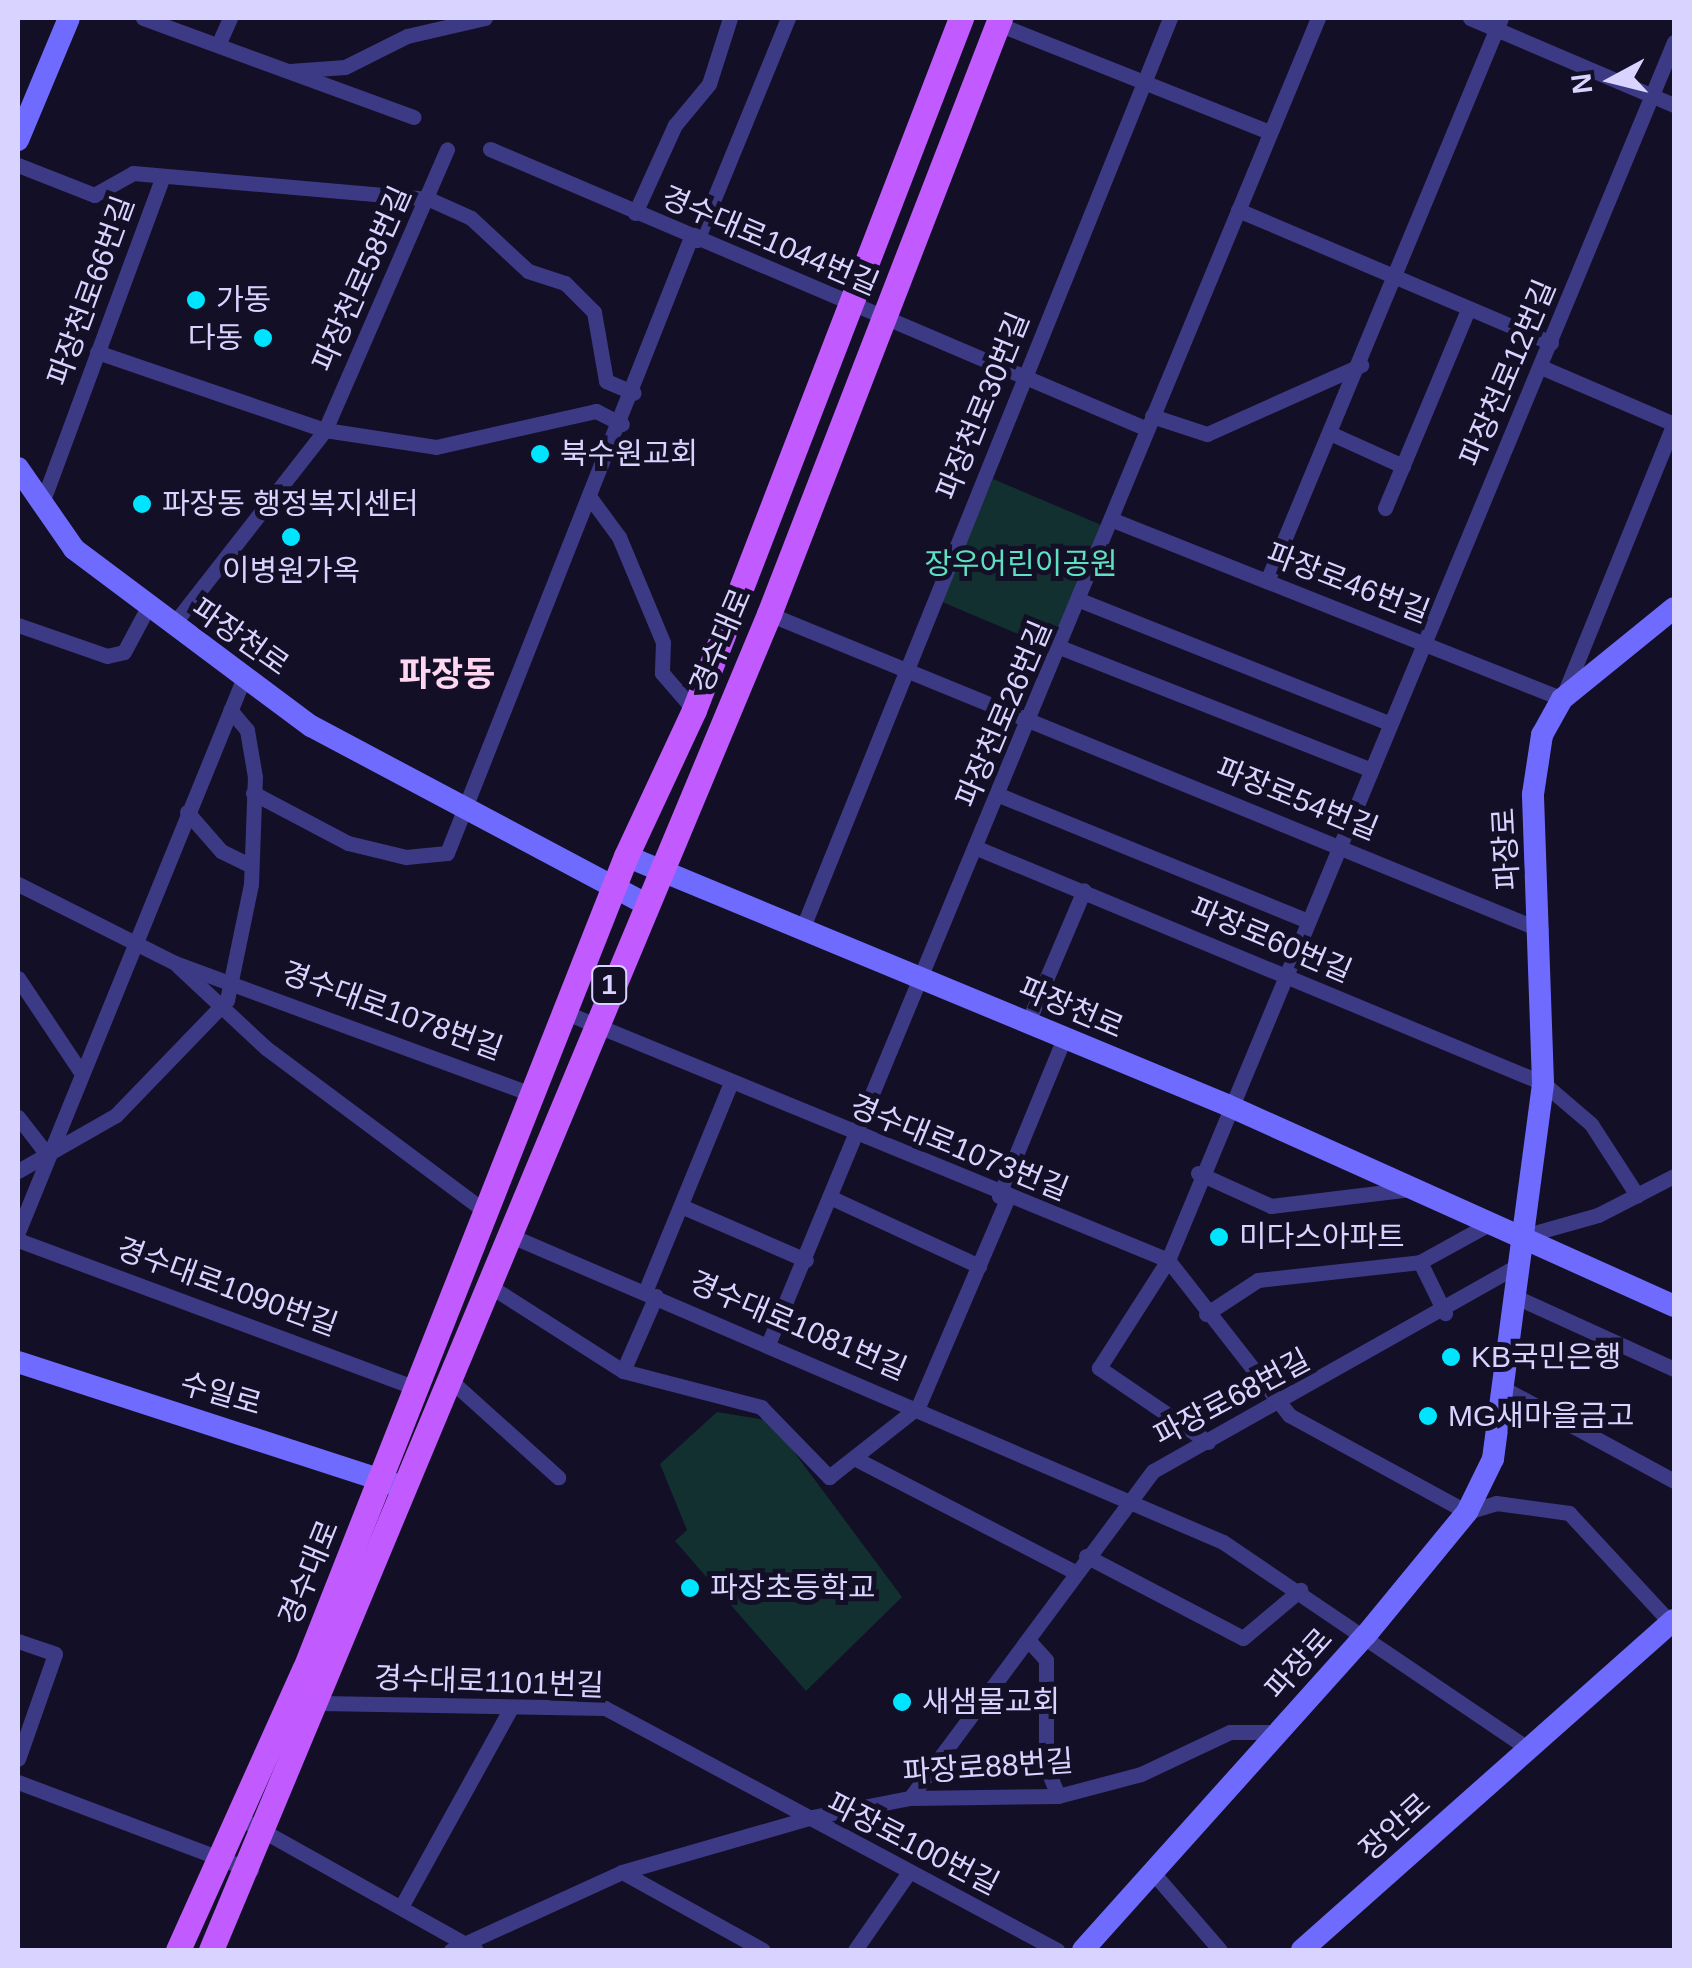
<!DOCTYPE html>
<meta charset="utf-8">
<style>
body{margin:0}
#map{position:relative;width:1692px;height:1968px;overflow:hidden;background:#130f26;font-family:Helvetica,"Noto Sans KR",sans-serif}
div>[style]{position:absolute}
.green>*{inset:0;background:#12302f;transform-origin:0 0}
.street>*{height:15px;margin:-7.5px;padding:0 7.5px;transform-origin:7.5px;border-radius:7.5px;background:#3d3a85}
.secondary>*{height:22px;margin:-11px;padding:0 11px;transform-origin:11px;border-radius:11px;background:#6f6bff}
.primary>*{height:25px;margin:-12.5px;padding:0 12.5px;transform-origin:12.5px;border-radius:12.5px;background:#c25bff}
.dots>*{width:28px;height:28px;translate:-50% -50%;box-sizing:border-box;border:5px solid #130f26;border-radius:50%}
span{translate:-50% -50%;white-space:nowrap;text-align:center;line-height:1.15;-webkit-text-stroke:10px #130f26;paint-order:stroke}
.shield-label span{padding:2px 8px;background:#130f26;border:2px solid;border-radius:8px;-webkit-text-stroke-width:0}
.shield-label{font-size:28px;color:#d9d4ff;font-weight:700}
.street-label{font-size:30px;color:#d9d4ff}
.poi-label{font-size:30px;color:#d9d4ff}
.left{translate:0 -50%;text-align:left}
.right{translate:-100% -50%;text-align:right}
.park-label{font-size:30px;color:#5fe0c0}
.quarter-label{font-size:35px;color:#ffd6f0;font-weight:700}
.frame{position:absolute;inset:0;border:20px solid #d9d4ff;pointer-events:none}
.north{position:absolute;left:1562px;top:30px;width:100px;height:100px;-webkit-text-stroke:8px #130f26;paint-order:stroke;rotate:263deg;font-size:28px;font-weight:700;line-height:40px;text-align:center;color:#d9d4ff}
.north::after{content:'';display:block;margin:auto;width:35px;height:45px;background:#d9d4ff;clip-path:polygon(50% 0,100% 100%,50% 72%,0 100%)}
</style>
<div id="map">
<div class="green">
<i style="left:993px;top:479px;width:119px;height:133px;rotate:23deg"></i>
<i style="clip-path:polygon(717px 1412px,771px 1421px,902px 1597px,806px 1691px,675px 1541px,687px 1530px,660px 1464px)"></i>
</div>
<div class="street">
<i style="left:143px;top:18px;width:288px;rotate:20.1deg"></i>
<i style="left:1470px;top:18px;width:222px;rotate:23.1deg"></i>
<i style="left:998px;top:24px;width:292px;rotate:21.7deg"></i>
<i style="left:218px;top:45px;width:30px;rotate:-66deg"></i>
<i style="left:290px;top:71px;width:55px;rotate:-4.2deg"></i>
<i style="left:345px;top:67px;width:69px;rotate:-26.6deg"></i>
<i style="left:407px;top:36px;width:80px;rotate:-13deg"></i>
<i style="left:490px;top:149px;width:714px;rotate:23.08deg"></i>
<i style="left:18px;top:165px;width:82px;rotate:21.5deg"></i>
<i style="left:94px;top:195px;width:45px;rotate:-29.4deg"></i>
<i style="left:133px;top:173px;width:297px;rotate:5deg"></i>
<i style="left:429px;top:199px;width:46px;rotate:24.3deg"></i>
<i style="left:471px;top:218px;width:78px;rotate:42.9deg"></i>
<i style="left:528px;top:271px;width:39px;rotate:18deg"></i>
<i style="left:565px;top:283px;width:41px;rotate:45deg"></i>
<i style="left:594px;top:312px;width:70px;rotate:80.1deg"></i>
<i style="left:606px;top:381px;width:30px;rotate:23deg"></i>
<i style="left:1238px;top:210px;width:340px;rotate:23deg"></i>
<i style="left:635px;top:213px;width:97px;rotate:-65.6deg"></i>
<i style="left:675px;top:125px;width:53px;rotate:-50.3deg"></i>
<i style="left:709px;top:84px;width:69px;rotate:-72.3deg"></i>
<i style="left:697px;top:240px;width:240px;rotate:-67.7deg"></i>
<i style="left:97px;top:352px;width:241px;rotate:18.9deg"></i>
<i style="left:325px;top:430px;width:112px;rotate:8.7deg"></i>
<i style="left:436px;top:447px;width:164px;rotate:-12.7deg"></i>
<i style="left:596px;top:411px;width:29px;rotate:27deg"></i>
<i style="left:1541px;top:367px;width:145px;rotate:23.2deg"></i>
<i style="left:1152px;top:416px;width:58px;rotate:18.1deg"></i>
<i style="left:1207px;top:434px;width:169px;rotate:-24.1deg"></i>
<i style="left:1332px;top:434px;width:78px;rotate:24.3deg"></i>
<i style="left:591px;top:499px;width:47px;rotate:53.6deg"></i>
<i style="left:619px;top:537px;width:114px;rotate:67.3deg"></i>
<i style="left:663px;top:642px;width:31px;rotate:92deg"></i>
<i style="left:662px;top:673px;width:49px;rotate:49.1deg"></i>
<i style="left:42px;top:503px;width:343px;rotate:-69.7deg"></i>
<i style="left:1385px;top:508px;width:215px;rotate:-67.3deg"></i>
<i style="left:1113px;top:520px;width:483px;rotate:21.7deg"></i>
<i style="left:1562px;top:699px;width:298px;rotate:-67.9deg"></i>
<i style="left:1267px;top:581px;width:610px;rotate:-67.43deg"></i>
<i style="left:1082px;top:601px;width:329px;rotate:21.7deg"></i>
<i style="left:769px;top:614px;width:834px;rotate:22.26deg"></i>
<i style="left:18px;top:625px;width:94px;rotate:19.2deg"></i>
<i style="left:107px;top:656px;width:17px;rotate:-13deg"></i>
<i style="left:124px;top:652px;width:51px;rotate:-61.9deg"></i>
<i style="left:172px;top:626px;width:249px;rotate:-52deg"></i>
<i style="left:325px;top:430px;width:306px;rotate:-66.5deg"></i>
<i style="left:1062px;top:648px;width:330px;rotate:21.5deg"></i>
<i style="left:253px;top:793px;width:107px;rotate:27.8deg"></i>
<i style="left:348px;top:843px;width:60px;rotate:13.6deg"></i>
<i style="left:406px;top:857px;width:41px;rotate:-5.6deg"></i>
<i style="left:447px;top:853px;width:663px;rotate:-68.39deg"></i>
<i style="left:999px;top:795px;width:331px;rotate:22.2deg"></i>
<i style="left:187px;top:812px;width:52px;rotate:48.9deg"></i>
<i style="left:221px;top:851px;width:30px;rotate:26deg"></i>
<i style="left:977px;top:848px;width:613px;rotate:22.55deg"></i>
<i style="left:1543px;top:1083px;width:63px;rotate:40.5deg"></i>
<i style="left:1591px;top:1124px;width:85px;rotate:57.1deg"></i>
<i style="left:18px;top:884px;width:176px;rotate:26.7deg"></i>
<i style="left:175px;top:963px;width:380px;rotate:20.2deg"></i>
<i style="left:803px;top:927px;width:980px;rotate:-68.01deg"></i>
<i style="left:178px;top:966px;width:120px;rotate:43deg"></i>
<i style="left:266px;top:1048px;width:276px;rotate:36.7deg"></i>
<i style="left:18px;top:978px;width:112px;rotate:56.3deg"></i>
<i style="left:564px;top:1012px;width:653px;rotate:22.32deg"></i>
<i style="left:1028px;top:1022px;width:143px;rotate:-67deg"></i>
<i style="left:18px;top:1117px;width:46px;rotate:52.1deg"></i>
<i style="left:18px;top:1171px;width:113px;rotate:-29.7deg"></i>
<i style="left:116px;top:1115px;width:160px;rotate:-46deg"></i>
<i style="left:227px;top:1000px;width:118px;rotate:-78.3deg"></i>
<i style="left:251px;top:884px;width:107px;rotate:-87.9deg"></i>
<i style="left:255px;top:777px;width:48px;rotate:-99.7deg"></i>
<i style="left:247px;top:730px;width:26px;rotate:-130deg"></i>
<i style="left:1198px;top:1173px;width:80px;rotate:24.3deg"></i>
<i style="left:1271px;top:1206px;width:141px;rotate:-6.9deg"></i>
<i style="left:999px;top:1196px;width:171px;rotate:-67.6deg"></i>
<i style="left:834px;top:1199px;width:160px;rotate:24.8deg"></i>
<i style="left:681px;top:1206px;width:136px;rotate:23.4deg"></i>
<i style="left:18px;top:1232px;width:601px;rotate:-67.83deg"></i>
<i style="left:509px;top:1235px;width:777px;rotate:23.27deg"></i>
<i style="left:1223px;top:1542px;width:367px;rotate:34.1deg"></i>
<i style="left:1520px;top:1237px;width:81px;rotate:-15.8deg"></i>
<i style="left:1598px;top:1215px;width:85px;rotate:-27.2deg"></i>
<i style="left:18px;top:1240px;width:426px;rotate:20.4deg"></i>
<i style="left:1168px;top:1260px;width:197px;rotate:52deg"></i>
<i style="left:1289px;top:1415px;width:203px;rotate:28.6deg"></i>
<i style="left:1467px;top:1512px;width:30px;rotate:-17deg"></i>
<i style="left:1496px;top:1503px;width:74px;rotate:7.8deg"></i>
<i style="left:1569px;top:1513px;width:150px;rotate:47.2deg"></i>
<i style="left:1420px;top:1262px;width:57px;rotate:63.9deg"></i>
<i style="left:488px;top:1285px;width:160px;rotate:32.5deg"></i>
<i style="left:623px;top:1371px;width:143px;rotate:14.6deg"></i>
<i style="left:761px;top:1407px;width:98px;rotate:45.8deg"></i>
<i style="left:829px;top:1477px;width:113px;rotate:-38.2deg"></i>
<i style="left:918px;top:1407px;width:226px;rotate:-66.8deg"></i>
<i style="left:645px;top:1292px;width:224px;rotate:-67.7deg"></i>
<i style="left:1516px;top:1297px;width:174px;rotate:24.5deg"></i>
<i style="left:1206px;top:1314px;width:62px;rotate:-33.2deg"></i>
<i style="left:1258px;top:1280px;width:163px;rotate:-6.3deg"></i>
<i style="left:1420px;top:1262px;width:79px;rotate:-28.8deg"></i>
<i style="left:769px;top:1342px;width:1433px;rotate:-67.48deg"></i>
<i style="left:623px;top:1371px;width:82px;rotate:-66.3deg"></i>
<i style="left:449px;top:1379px;width:147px;rotate:42deg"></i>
<i style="left:1503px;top:1388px;width:195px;rotate:28.5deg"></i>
<i style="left:1208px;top:1442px;width:132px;rotate:-145.8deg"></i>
<i style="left:1099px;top:1368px;width:128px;rotate:-57.4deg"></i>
<i style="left:1168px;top:1260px;width:1319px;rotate:-67.44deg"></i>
<i style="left:856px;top:1459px;width:246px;rotate:27.3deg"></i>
<i style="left:1086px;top:1556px;width:177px;rotate:27.6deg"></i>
<i style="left:1243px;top:1638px;width:75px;rotate:-40.1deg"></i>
<i style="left:18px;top:1641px;width:39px;rotate:19deg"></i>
<i style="left:55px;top:1654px;width:111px;rotate:109.4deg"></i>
<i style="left:1029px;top:1641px;width:25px;rotate:48deg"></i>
<i style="left:1046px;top:1660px;width:106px;rotate:90deg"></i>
<i style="left:1046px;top:1766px;width:32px;rotate:68deg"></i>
<i style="left:319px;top:1703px;width:286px;rotate:1deg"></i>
<i style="left:605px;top:1708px;width:513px;rotate:28.16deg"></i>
<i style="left:18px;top:1782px;width:249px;rotate:20.7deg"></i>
<i style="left:910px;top:1798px;width:407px;rotate:-53.4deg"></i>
<i style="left:1153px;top:1471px;width:419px;rotate:-29.4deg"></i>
<i style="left:240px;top:1818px;width:270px;rotate:29.2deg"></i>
<i style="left:622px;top:1872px;width:161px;rotate:29deg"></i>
<i style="left:1155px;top:1875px;width:99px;rotate:49.1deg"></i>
<i style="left:401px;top:1907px;width:227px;rotate:-61.1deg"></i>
<i style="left:451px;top:1950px;width:188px;rotate:-24.5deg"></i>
<i style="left:622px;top:1872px;width:198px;rotate:-16.1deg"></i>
<i style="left:812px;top:1817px;width:100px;rotate:-11deg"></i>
<i style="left:910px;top:1798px;width:148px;rotate:-0.8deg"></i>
<i style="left:1058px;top:1796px;width:86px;rotate:-14.8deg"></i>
<i style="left:1141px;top:1774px;width:98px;rotate:-25.3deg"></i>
<i style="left:1230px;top:1732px;width:48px"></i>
<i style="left:855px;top:1950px;width:95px;rotate:-55.3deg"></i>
</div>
<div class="secondary">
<i style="left:18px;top:140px;width:132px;rotate:-67.3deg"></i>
<i style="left:18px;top:468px;width:98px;rotate:55.3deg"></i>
<i style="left:74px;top:549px;width:296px;rotate:36.8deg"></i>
<i style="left:311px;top:726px;width:377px;rotate:28deg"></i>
<i style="left:626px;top:856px;width:651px;rotate:22.5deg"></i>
<i style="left:1227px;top:1105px;width:490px;rotate:24.2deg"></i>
<i style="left:18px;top:1362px;width:395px;rotate:18deg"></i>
<i style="left:1083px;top:1950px;width:423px;rotate:-48.1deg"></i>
<i style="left:1366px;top:1635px;width:159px;rotate:-50.6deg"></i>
<i style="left:1467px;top:1512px;width:59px;rotate:-63.9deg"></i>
<i style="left:1493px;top:1459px;width:379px;rotate:-82.4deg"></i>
<i style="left:1543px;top:1083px;width:289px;rotate:-92deg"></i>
<i style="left:1533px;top:794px;width:60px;rotate:-81.3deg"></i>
<i style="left:1542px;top:735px;width:41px;rotate:-60.9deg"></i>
<i style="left:1562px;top:699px;width:144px;rotate:-39.1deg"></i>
<i style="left:1302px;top:1950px;width:497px;rotate:-41.6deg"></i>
</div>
<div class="primary">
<i style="left:178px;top:1950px;width:309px;rotate:-65.8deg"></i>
<i style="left:305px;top:1668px;width:873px;rotate:-68.43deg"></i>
<i style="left:626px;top:856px;width:161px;rotate:-65deg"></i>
<i style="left:694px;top:710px;width:742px;rotate:-68.9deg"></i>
<i style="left:211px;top:1950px;width:1448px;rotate:-67.33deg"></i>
<i style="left:769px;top:614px;width:639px;rotate:-68.81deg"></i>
</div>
<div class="dots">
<i style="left:196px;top:300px;background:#00e5ff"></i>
<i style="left:263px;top:338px;background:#00e5ff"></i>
<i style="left:540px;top:454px;background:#00e5ff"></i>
<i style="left:142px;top:504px;background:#00e5ff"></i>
<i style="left:291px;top:537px;background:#00e5ff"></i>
<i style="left:1219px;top:1237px;background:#00e5ff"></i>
<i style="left:1451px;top:1357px;background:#00e5ff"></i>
<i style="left:1428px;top:1416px;background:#00e5ff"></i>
<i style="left:690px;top:1588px;background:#00e5ff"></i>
<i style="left:902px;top:1702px;background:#00e5ff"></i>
</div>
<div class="shield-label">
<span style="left:609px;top:985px">1</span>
</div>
<div class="street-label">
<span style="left:770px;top:241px;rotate:23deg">경수대로1044번길</span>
<span style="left:362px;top:279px;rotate:-66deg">파장천로58번길</span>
<span style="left:91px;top:291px;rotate:-70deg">파장천로66번길</span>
<span style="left:1508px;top:373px;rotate:-67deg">파장천로12번길</span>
<span style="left:983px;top:406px;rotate:-68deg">파장천로30번길</span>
<span style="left:1348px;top:583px;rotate:21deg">파장로46번길</span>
<span style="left:240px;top:637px;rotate:35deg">파장천로</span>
<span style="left:721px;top:641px;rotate:-67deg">경수대로</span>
<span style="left:1004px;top:714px;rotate:-67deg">파장천로26번길</span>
<span style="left:1297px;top:799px;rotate:22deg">파장로54번길</span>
<span style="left:1506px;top:849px;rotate:-93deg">파장로</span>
<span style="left:1271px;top:940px;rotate:23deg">파장로60번길</span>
<span style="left:1071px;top:1008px;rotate:23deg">파장천로</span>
<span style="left:392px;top:1011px;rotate:20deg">경수대로1078번길</span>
<span style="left:959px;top:1148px;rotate:22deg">경수대로1073번길</span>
<span style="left:227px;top:1287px;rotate:20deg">경수대로1090번길</span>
<span style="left:798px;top:1326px;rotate:23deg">경수대로1081번길</span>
<span style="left:221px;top:1394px;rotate:16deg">수일로</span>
<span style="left:1232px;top:1398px;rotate:-28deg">파장로68번길</span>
<span style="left:309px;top:1573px;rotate:-68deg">경수대로</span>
<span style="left:1299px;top:1664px;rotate:-48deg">파장로</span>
<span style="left:489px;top:1682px;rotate:2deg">경수대로1101번길</span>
<span style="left:988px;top:1767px;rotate:-4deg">파장로88번길</span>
<span style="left:1395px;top:1827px;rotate:-42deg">장안로</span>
<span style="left:913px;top:1844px;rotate:27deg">파장로100번길</span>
</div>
<div class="poi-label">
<span class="left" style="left:216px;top:300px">가동</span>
<span class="right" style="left:243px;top:338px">다동</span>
<span class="left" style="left:560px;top:454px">북수원교회</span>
<span class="left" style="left:162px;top:504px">파장동 행정복지센터</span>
<span style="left:291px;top:571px">이병원가옥</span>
<span class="left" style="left:1239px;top:1237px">미다스아파트</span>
<span class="left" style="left:1471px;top:1357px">KB국민은행</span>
<span class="left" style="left:1448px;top:1416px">MG새마을금고</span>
<span class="left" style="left:710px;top:1588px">파장초등학교</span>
<span class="left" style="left:922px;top:1702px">새샘물교회</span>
</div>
<div class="park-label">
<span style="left:1021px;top:564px">장우어린이공원</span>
</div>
<div class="quarter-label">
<span style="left:447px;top:674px">파장동</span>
</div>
<div class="frame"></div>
<div class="north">N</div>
</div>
